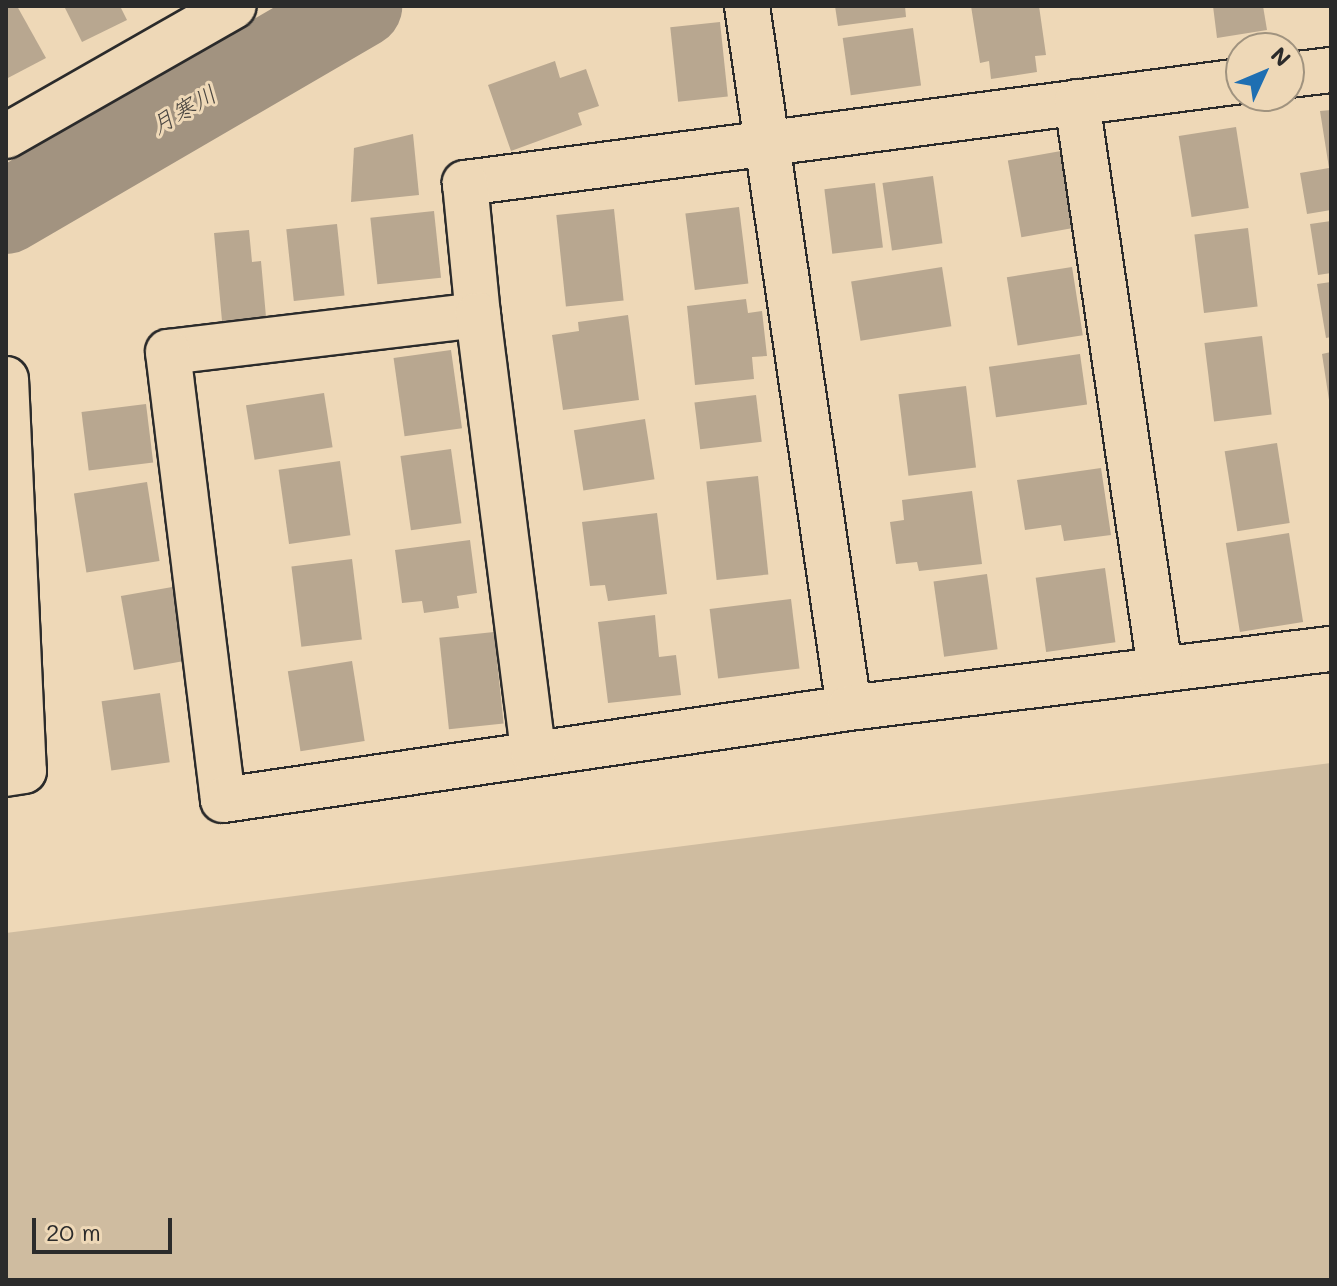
<!DOCTYPE html>
<meta charset="utf-8">
<style>
body{margin:0}
#map{position:relative;width:1337px;height:1286px;overflow:hidden;background:#eed8b7;font-family:Mali,"Klee One",sans-serif}
div>[style]{position:absolute}
.green>*{inset:0;background:#cfbca0}
.river>*{height:84px;margin:-42px;padding:0 42px;transform-origin:42px;border-radius:42px;background:#a29380}
.building>*{inset:0;background:#b8a790;transform-origin:0 0}
.roads{filter:drop-shadow(2px 0 #2b2b2b) drop-shadow(-2px 0 #2b2b2b) drop-shadow(0 2px #2b2b2b) drop-shadow(0 -2px #2b2b2b)}
.minor>*{height:44px;margin:-22px;padding:0 22px;transform-origin:22px;border-radius:22px;background:#eed8b7}
span{translate:-50% -50%;white-space:nowrap;text-align:center;line-height:1.15;-webkit-text-stroke:6px #eed8b7;paint-order:stroke}
.water-label{font-size:24px;color:#494540;font-style:italic}
.frame{position:absolute;inset:0;border:8px solid #2b2b2b;pointer-events:none}
.north{position:absolute;left:1225px;top:32px;width:80px;height:80px;box-sizing:border-box;background:#eed8b7;border:2px solid #a0937f;border-radius:50%;rotate:46deg;font-size:22px;font-weight:700;line-height:32px;text-align:center;color:#2b2b2b}
.north::after{content:'';display:block;margin:auto;width:28px;height:36px;background:#1f6fb2;clip-path:polygon(50% 0,100% 100%,50% 72%,0 100%)}
.scale{position:absolute;left:32px;top:1218px;width:140px;height:36px;box-sizing:border-box;border:4px solid #2b2b2b;border-top:0;padding-left:10px;font-size:24px;line-height:28px;white-space:nowrap;color:#2b2b2b;-webkit-text-stroke:6px #eed8b7;paint-order:stroke}
</style>
<div id="map">
<div class="green">
<i style="clip-path:polygon(1331px 763px,1331px 1280px,6px 1280px,6px 933px)"></i>
</div>
<div class="river">
<i style="left:6px;top:212px;width:410px;rotate:-30.2deg"></i>
</div>
<div class="building">
<i style="clip-path:polygon(6px 6px,17px 6px,46px 58px,6px 79px)"></i>
<i style="clip-path:polygon(64px 6px,120px 6px,127px 20px,82px 42px)"></i>
<i style="clip-path:polygon(835px 6px,905px 6px,906px 17px,838px 26px)"></i>
<i style="clip-path:polygon(971px 6px,1039px 6px,1046px 55px,1035px 56px,1037px 72px,991px 79px,989px 61px,980px 63px)"></i>
<i style="clip-path:polygon(1213px 6px,1263px 6px,1267px 30px,1217px 38px)"></i>
<i style="left:720px;top:22px;width:75px;height:50px;rotate:84deg"></i>
<i style="left:913px;top:28px;width:58px;height:71px;rotate:82deg"></i>
<i style="clip-path:polygon(555px 61px,560px 78px,586px 69px,599px 106px,578px 113px,582px 125px,511px 151px,488px 85px)"></i>
<i style="clip-path:polygon(1331px 110px,1331px 210px,1307px 214px,1300px 173px,1329px 168px,1320px 111px)"></i>
<i style="left:1236px;top:127px;width:82px;height:58px;rotate:81deg"></i>
<i style="clip-path:polygon(413px 134px,419px 195px,351px 202px,354px 148px)"></i>
<i style="left:1061px;top:151px;width:78px;height:54px;rotate:80deg"></i>
<i style="left:933px;top:176px;width:68px;height:51px;rotate:82deg"></i>
<i style="left:875px;top:183px;width:65px;height:51px;rotate:83deg"></i>
<i style="left:739px;top:207px;width:77px;height:54px;rotate:83deg"></i>
<i style="left:614px;top:209px;width:92px;height:58px;rotate:84deg"></i>
<i style="left:434px;top:211px;width:67px;height:64px;rotate:84deg"></i>
<i style="clip-path:polygon(1331px 221px,1331px 273px,1318px 275px,1310px 224px)"></i>
<i style="left:337px;top:224px;width:72px;height:51px;rotate:84deg"></i>
<i style="left:1248px;top:228px;width:79px;height:54px;rotate:83deg"></i>
<i style="clip-path:polygon(249px 230px,252px 262px,261px 261px,266px 317px,222px 321px,214px 233px)"></i>
<i style="left:942px;top:267px;width:60px;height:92px;rotate:81deg"></i>
<i style="left:1072px;top:267px;width:69px;height:66px;rotate:81deg"></i>
<i style="clip-path:polygon(1331px 282px,1331px 337px,1326px 338px,1317px 284px)"></i>
<i style="clip-path:polygon(746px 299px,748px 313px,762px 311px,767px 356px,752px 357px,754px 379px,695px 385px,687px 306px)"></i>
<i style="clip-path:polygon(628px 315px,639px 400px,563px 410px,552px 335px,579px 331px,578px 322px)"></i>
<i style="left:1262px;top:336px;width:79px;height:58px;rotate:83deg"></i>
<i style="left:451px;top:350px;width:79px;height:58px;rotate:82deg"></i>
<i style="clip-path:polygon(1331px 352px,1331px 400px,1329px 400px,1322px 354px)"></i>
<i style="left:1080px;top:354px;width:51px;height:92px;rotate:82deg"></i>
<i style="left:966px;top:386px;width:82px;height:68px;rotate:83deg"></i>
<i style="left:324px;top:393px;width:55px;height:79px;rotate:81deg"></i>
<i style="left:756px;top:395px;width:47px;height:62px;rotate:83deg"></i>
<i style="left:146px;top:404px;width:59px;height:65px;rotate:83deg"></i>
<i style="left:645px;top:419px;width:61px;height:72px;rotate:81deg"></i>
<i style="left:1277px;top:443px;width:81px;height:53px;rotate:81deg"></i>
<i style="left:451px;top:449px;width:75px;height:51px;rotate:82deg"></i>
<i style="left:340px;top:461px;width:75px;height:62px;rotate:82deg"></i>
<i style="clip-path:polygon(1101px 468px,1111px 535px,1064px 541px,1061px 525px,1025px 530px,1017px 480px)"></i>
<i style="left:758px;top:476px;width:99px;height:52px;rotate:84deg"></i>
<i style="left:147px;top:482px;width:80px;height:74px;rotate:81deg"></i>
<i style="clip-path:polygon(972px 491px,982px 564px,919px 571px,917px 562px,896px 564px,890px 522px,904px 520px,902px 500px)"></i>
<i style="clip-path:polygon(657px 513px,667px 594px,608px 601px,605px 585px,590px 586px,582px 522px)"></i>
<i style="left:1289px;top:533px;width:90px;height:64px;rotate:81deg"></i>
<i style="clip-path:polygon(470px 540px,477px 593px,457px 596px,459px 608px,424px 613px,422px 601px,402px 603px,395px 550px)"></i>
<i style="left:352px;top:559px;width:81px;height:61px;rotate:83deg"></i>
<i style="left:1105px;top:568px;width:75px;height:70px;rotate:82deg"></i>
<i style="left:987px;top:574px;width:76px;height:54px;rotate:82deg"></i>
<i style="left:178px;top:586px;width:75px;height:58px;rotate:80deg"></i>
<i style="left:791px;top:599px;width:70px;height:82px;rotate:83deg"></i>
<i style="clip-path:polygon(655px 615px,659px 657px,676px 655px,681px 695px,608px 703px,598px 622px)"></i>
<i style="left:494px;top:632px;width:92px;height:55px;rotate:84deg"></i>
<i style="left:352px;top:661px;width:81px;height:65px;rotate:81deg"></i>
<i style="left:160px;top:693px;width:70px;height:59px;rotate:82deg"></i>
</div>
<div class="roads">
<div class="minor">
<i style="left:747px;top:6px;width:709px;rotate:81.73deg"></i>
<i style="left:1289px;top:75px;width:42px;rotate:-6.8deg"></i>
<i style="left:1241px;top:81px;width:783px;rotate:172.51deg"></i>
<i style="left:465px;top:183px;width:133px;rotate:84.4deg"></i>
<i style="left:478px;top:315px;width:312px;rotate:173.2deg"></i>
<i style="left:168px;top:352px;width:451px;rotate:83deg"></i>
<i style="left:223px;top:800px;width:633px;rotate:-8.36deg"></i>
<i style="left:849px;top:708px;width:486px;rotate:-7deg"></i>
<i style="left:1077px;top:102px;width:573px;rotate:81.67deg"></i>
<i style="left:6px;top:136px;width:262px;rotate:-29.7deg"></i>
<i style="left:478px;top:315px;width:441px;rotate:82.8deg"></i>
<i style="left:6px;top:379px;width:392px;rotate:87.4deg"></i>
<i style="left:24px;top:771px;width:18px;rotate:171deg"></i>
</div>
</div>
<div class="water-label">
<span style="left:183px;top:109px;rotate:-30deg">月寒川</span>
</div>
<div class="frame"></div>
<div class="north">N</div>
<div class="scale">20 m</div>
</div>
